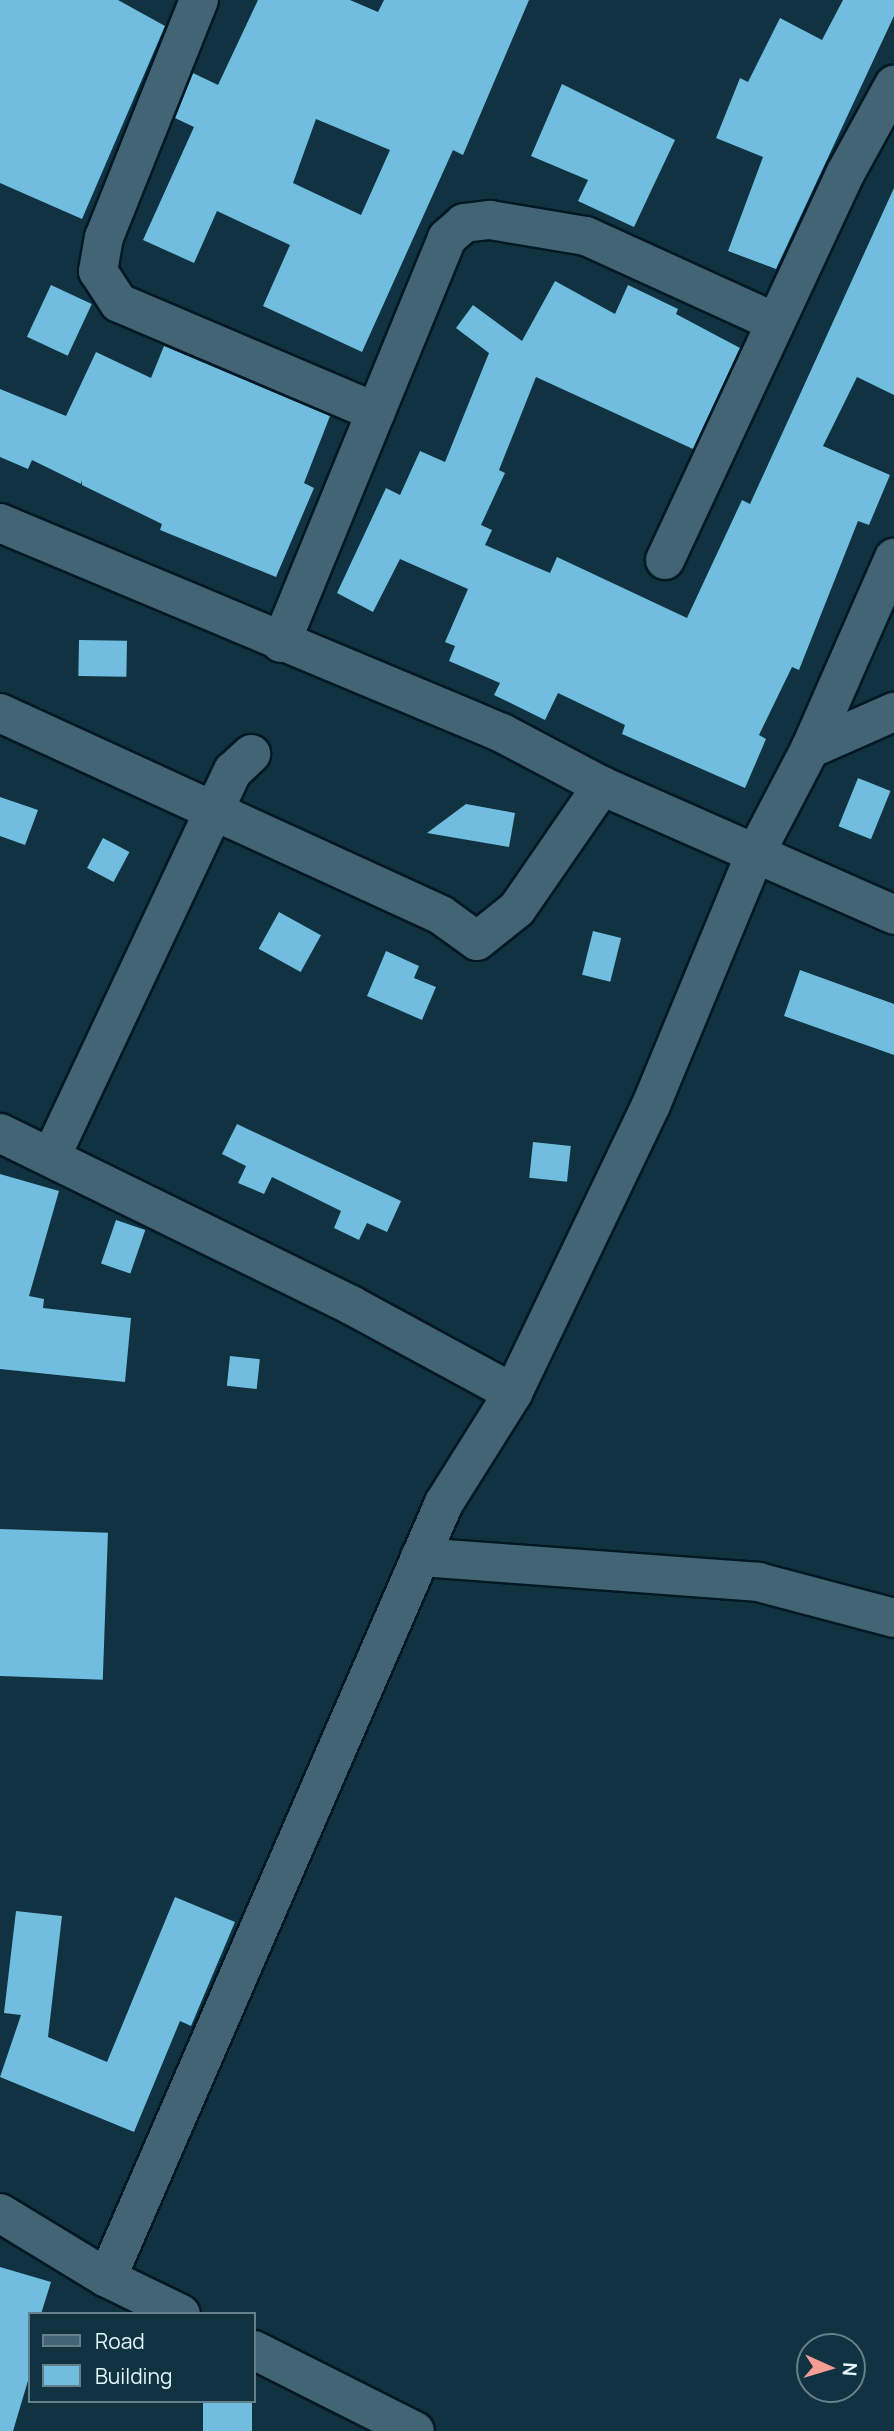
<!DOCTYPE html>
<style>
body{margin:0}
#map{position:relative;width:894px;height:2431px;overflow:hidden;background:#103241;font-family:Manrope,sans-serif}
div>[style]{position:absolute}
.building>*{inset:0;background:#70bde0;transform-origin:0 0}
.roads{filter:drop-shadow(2px 0 #011924) drop-shadow(-2px 0 #011924) drop-shadow(0 2px #011924) drop-shadow(0 -2px #011924)}
.minor>*{height:38px;margin:-19px;padding:0 19px;transform-origin:19px;border-radius:19px;background:#426474}
span{translate:-50% -50%;white-space:nowrap;text-align:center;line-height:1.15;-webkit-text-stroke:7px #103241;paint-order:stroke}
.legend{position:absolute;left:28px;top:2312px;width:228px;height:91px;box-sizing:border-box;background:#103241;border:2px solid #64808d;margin:0;padding:9px 12px;list-style:none;font-size:21px;color:#e3f5ff}
.legend li{display:flex;align-items:center;gap:14px;height:35px}
.legend b{width:35px;border:2px solid #64808d}
.north{position:absolute;left:796px;top:2333px;width:70px;height:70px;box-sizing:border-box;background:#103241;border:2px solid #64808d;border-radius:50%;rotate:94deg;font-size:19px;font-weight:700;line-height:28px;text-align:center;color:#e3f5ff}
.north::after{content:'';display:block;margin:auto;width:24px;height:32px;background:#f59c95;clip-path:polygon(50% 0,100% 100%,50% 72%,0 100%)}
</style>
<div id="map">
<div class="building">
<i style="clip-path:polygon(0 0,118px 0,165px 26px,82px 219px,0 183px)"></i>
<i style="clip-path:polygon(evenodd,258px 0,350px 0,378px 12px,384px 0,529px 0,463px 155px,453px 150px,362px 352px,263px 306px,290px 245px,217px 211px,194px 263px,143px 240px,194px 127px,175px 118px,193px 73px,218px 85px,258px 0,316px 119px,390px 150px,361px 215px,293px 183px,316px 119px)"></i>
<i style="clip-path:polygon(843px 0,894px 0,894px 16px,776px 269px,728px 251px,763px 157px,716px 138px,740px 78px,748px 82px,780px 18px,822px 40px)"></i>
<i style="clip-path:polygon(562px 84px,675px 140px,634px 227px,578px 201px,588px 180px,531px 156px)"></i>
<i style="clip-path:polygon(894px 188px,894px 395px,857px 377px,823px 446px,890px 475px,869px 525px,858px 521px,799px 670px,792px 667px,759px 735px,766px 739px,745px 788px,622px 734px,625px 725px,558px 693px,545px 720px,494px 695px,500px 683px,449px 661px,455px 646px,445px 642px,468px 589px,400px 559px,373px 612px,337px 593px,386px 488px,400px 495px,420px 451px,445px 462px,489px 353px,456px 328px,473px 305px,522px 341px,555px 281px,615px 314px,628px 285px,678px 309px,676px 314px,740px 348px,693px 449px,536px 377px,499px 470px,505px 473px,481px 525px,492px 530px,485px 545px,550px 573px,557px 557px,687px 618px,742px 500px,750px 504px)"></i>
<i style="left:51px;top:285px;width:45px;height:57px;rotate:25deg"></i>
<i style="clip-path:polygon(164px 346px,330px 416px,304px 483px,314px 488px,276px 577px,160px 530px,162px 524px,82px 485px,82px 480px,81px 484px,32px 460px,28px 469px,0 457px,0 389px,66px 416px,96px 352px,151px 378px)"></i>
<i style="left:79px;top:640px;width:48px;height:36px;rotate:1deg"></i>
<i style="left:858px;top:778px;width:35px;height:52px;rotate:22deg"></i>
<i style="clip-path:polygon(0 797px,38px 810px,25px 845px,0 836px)"></i>
<i style="clip-path:polygon(466px 804px,515px 813px,509px 847px,427px 833px)"></i>
<i style="left:103px;top:838px;width:30px;height:34px;rotate:28deg"></i>
<i style="left:279px;top:912px;width:48px;height:42px;rotate:29deg"></i>
<i style="left:593px;top:931px;width:29px;height:45px;rotate:14deg"></i>
<i style="clip-path:polygon(386px 951px,419px 966px,414px 978px,436px 987px,422px 1020px,367px 996px)"></i>
<i style="clip-path:polygon(800px 970px,894px 1004px,894px 1055px,784px 1016px)"></i>
<i style="clip-path:polygon(237px 1124px,401px 1201px,387px 1232px,367px 1223px,359px 1240px,334px 1228px,341px 1211px,272px 1177px,264px 1194px,238px 1183px,246px 1166px,222px 1154px)"></i>
<i style="left:533px;top:1142px;width:38px;height:36px;rotate:6deg"></i>
<i style="clip-path:polygon(0 1174px,59px 1191px,29px 1296px,44px 1299px,43px 1308px,131px 1318px,125px 1382px,0 1369px)"></i>
<i style="left:116px;top:1220px;width:31px;height:46px;rotate:19deg"></i>
<i style="left:230px;top:1356px;width:30px;height:30px;rotate:6deg"></i>
<i style="left:0;top:1529px;width:108px;height:147px;rotate:2deg"></i>
<i style="clip-path:polygon(175px 1897px,235px 1922px,191px 2026px,180px 2021px,134px 2132px,0 2077px,21px 2015px,4px 2013px,16px 1911px,62px 1916px,48px 2037px,107px 2062px)"></i>
<i style="clip-path:polygon(0 2267px,51px 2282px,41px 2314px,30px 2314px,30px 2374px,13px 2431px,0 2431px)"></i>
<i style="left:203px;top:2401px;width:49px;height:30px"></i>
</div>
<div class="roads">
<div class="minor">
<i style="left:199px;top:0;width:255px;rotate:111.8deg"></i>
<i style="left:104px;top:237px;width:35px;rotate:100deg"></i>
<i style="left:98px;top:271px;width:38px;rotate:57deg"></i>
<i style="left:119px;top:303px;width:279px;rotate:23deg"></i>
<i style="left:0;top:523px;width:544px;rotate:22.7deg"></i>
<i style="left:502px;top:733px;width:113px;rotate:27.9deg"></i>
<i style="left:602px;top:786px;width:319px;rotate:23.8deg"></i>
<i style="left:665px;top:560px;width:426px;rotate:-65deg"></i>
<i style="left:845px;top:174px;width:102px;rotate:-61.2deg"></i>
<i style="left:281px;top:643px;width:438px;rotate:-67.7deg"></i>
<i style="left:447px;top:238px;width:23px;rotate:-41deg"></i>
<i style="left:464px;top:223px;width:26px;rotate:-7deg"></i>
<i style="left:490px;top:220px;width:97px;rotate:9.5deg"></i>
<i style="left:586px;top:236px;width:208px;rotate:24.5deg"></i>
<i style="left:0;top:713px;width:485px;rotate:24.6deg"></i>
<i style="left:441px;top:915px;width:44px;rotate:35.8deg"></i>
<i style="left:477px;top:941px;width:51px;rotate:-38.7deg"></i>
<i style="left:517px;top:909px;width:150px;rotate:-55.4deg"></i>
<i style="left:810px;top:749px;width:92px;rotate:-23.8deg"></i>
<i style="left:0;top:1133px;width:391px;rotate:26.1deg"></i>
<i style="left:351px;top:1305px;width:184px;rotate:28.5deg"></i>
<i style="left:51px;top:1157px;width:427px;rotate:-64.8deg"></i>
<i style="left:233px;top:771px;width:25px;rotate:-43deg"></i>
<i style="left:420px;top:1557px;width:339px;rotate:4.2deg"></i>
<i style="left:758px;top:1582px;width:141px;rotate:14.8deg"></i>
<i style="left:0;top:2213px;width:125px;rotate:31.3deg"></i>
<i style="left:107px;top:2278px;width:82px;rotate:25.9deg"></i>
<i style="left:107px;top:2278px;width:845px;rotate:-66.5deg"></i>
<i style="left:444px;top:1503px;width:130px;rotate:-57.9deg"></i>
<i style="left:513px;top:1393px;width:319px;rotate:-64.4deg"></i>
<i style="left:651px;top:1105px;width:269px;rotate:-67.5deg"></i>
<i style="left:754px;top:856px;width:121px;rotate:-62.4deg"></i>
<i style="left:810px;top:749px;width:209px;rotate:-66.3deg"></i>
<i style="left:254px;top:2350px;width:180px;rotate:26.7deg"></i>
</div>
</div>
<ul class="legend">
<li><b style="height:9px;background:#426474"></b>Road</li>
<li><b style="height:19px;background:#70bde0"></b>Building</li>
</ul>
<div class="north">N</div>
</div>
